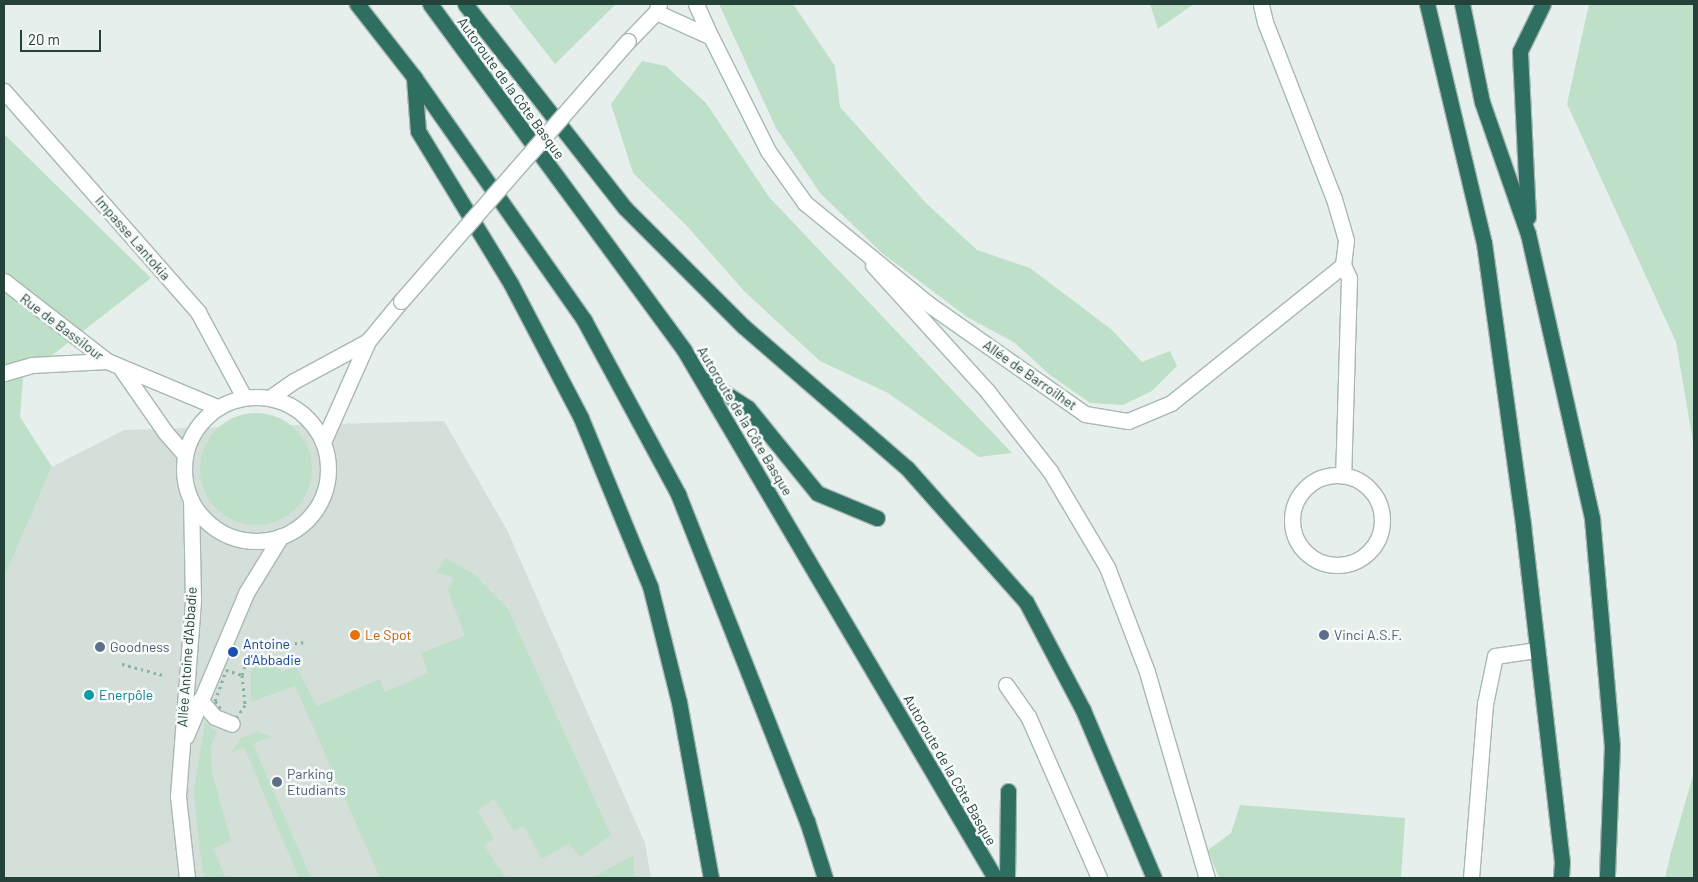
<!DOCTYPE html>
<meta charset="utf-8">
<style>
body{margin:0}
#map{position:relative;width:1698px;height:882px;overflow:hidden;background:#e6efeb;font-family:Barlow,sans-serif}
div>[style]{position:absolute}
.built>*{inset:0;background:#d4dfda}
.green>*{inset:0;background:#bfe0c8}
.round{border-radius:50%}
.path>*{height:3px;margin-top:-1.5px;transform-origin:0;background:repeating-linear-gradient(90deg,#86b3a5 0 2.5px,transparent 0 6.5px)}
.roads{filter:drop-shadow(1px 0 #a8b8b2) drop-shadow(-1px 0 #a8b8b2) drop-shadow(0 1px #a8b8b2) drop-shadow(0 -1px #a8b8b2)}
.service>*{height:15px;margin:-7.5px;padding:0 7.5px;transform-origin:7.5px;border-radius:7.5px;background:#fff}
.service>.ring{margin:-7.5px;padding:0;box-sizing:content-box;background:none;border:15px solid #fff;border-radius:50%}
.minor>*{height:15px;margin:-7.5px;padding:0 7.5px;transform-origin:7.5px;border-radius:7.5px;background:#fff}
.minor>.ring{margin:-7.5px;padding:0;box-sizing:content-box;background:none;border:15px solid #fff;border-radius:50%}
.tertiary>*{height:15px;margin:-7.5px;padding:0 7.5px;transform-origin:7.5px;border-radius:7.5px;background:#fff}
.motorway>*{height:15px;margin:-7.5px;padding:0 7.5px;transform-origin:7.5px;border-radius:7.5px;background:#2f6f62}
.bridges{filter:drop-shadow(1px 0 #a8b8b2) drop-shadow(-1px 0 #a8b8b2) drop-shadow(0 1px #a8b8b2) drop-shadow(0 -1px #a8b8b2)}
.tertiary-bridge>*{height:15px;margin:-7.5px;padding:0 7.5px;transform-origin:7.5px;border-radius:7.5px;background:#fff}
.dots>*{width:14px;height:14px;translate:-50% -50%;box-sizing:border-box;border:2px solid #f7fbf9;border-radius:50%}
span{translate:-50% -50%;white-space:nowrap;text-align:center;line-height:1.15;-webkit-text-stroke:5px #f7fbf9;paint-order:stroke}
.street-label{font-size:14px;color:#24423a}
.food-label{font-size:14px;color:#c56008}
.left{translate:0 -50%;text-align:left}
.service-label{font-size:14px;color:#4e5e75}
.transit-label{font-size:14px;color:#164399}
.culture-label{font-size:14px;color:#0d838f}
.frame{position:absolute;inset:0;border:5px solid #24423a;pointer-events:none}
.scale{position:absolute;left:20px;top:30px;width:81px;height:22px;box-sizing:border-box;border:2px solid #24423a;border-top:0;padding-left:6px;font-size:15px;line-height:18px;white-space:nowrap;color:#24423a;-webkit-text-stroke:4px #f7fbf9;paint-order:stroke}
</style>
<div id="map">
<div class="built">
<i style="clip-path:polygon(444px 421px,507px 530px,645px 843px,651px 878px,4px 878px,4px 578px,52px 467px,124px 430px)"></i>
</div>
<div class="green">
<i style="clip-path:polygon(508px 4px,616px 4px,555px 64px)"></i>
<i style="clip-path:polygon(719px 4px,793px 4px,835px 66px,840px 107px,927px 204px,977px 250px,1030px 268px,1112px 330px,1142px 362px,1170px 351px,1177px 366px,1152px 391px,1123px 405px,1090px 403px,1050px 375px,1015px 343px,967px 317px,882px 253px,820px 193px,776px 128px)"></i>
<i style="clip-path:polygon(1150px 4px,1194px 4px,1158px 29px)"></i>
<i style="clip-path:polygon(1589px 4px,1694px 4px,1694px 448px,1676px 342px,1567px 104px)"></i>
<i style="clip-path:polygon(642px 61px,666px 66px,706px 103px,769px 197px,1012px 453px,979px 457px,888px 393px,820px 361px,745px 292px,686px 225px,633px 173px,611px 104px)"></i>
<i style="clip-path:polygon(4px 134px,151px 278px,23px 378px,20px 417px,52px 467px,4px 578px)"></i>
<i class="round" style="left:200px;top:413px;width:112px;height:112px"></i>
<i style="clip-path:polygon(446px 558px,474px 574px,508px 609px,611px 835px,580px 857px,569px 844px,542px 859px,524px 826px,514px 831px,494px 799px,478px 811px,494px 839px,484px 845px,506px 878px,380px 878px,295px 686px,251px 702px,251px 654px,273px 668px,269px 656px,273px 656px,281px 672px,296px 667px,317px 706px,380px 679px,385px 692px,428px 673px,421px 653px,465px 636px,448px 591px,453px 578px,436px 572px)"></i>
<i style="clip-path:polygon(205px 722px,217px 732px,211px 746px,212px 772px,231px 841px,213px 849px,226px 878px,204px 878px,198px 837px,194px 790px)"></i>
<i style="clip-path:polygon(257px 732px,271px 736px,253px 744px,311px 878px,299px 878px,244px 747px,231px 753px,241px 738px)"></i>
<i style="clip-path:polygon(1694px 772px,1694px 878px,1665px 878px,1671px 852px)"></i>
<i style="clip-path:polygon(1240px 805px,1405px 818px,1401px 878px,1219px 878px,1208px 850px,1231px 833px)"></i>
<i style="clip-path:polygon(634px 855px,634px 878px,591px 878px)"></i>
</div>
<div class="path">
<i style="left:248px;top:642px;width:22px;rotate:16deg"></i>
<i style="left:269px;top:648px;width:35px;rotate:-10deg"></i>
<i style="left:122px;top:664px;width:42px;rotate:15deg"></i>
<i style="left:226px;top:670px;width:17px;rotate:17deg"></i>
<i style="left:242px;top:675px;width:30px;rotate:84deg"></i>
<i style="left:245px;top:705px;width:23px;rotate:124deg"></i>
<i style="left:232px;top:724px;width:29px;rotate:-126deg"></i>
<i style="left:215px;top:701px;width:33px;rotate:-70deg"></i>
<i style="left:242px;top:675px;width:33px;rotate:-72deg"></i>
</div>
<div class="roads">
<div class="service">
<i style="left:873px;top:265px;width:171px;rotate:47.8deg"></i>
<i style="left:988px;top:392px;width:100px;rotate:51.9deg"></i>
<i style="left:1050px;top:471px;width:112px;rotate:59.3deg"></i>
<i style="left:1107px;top:567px;width:112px;rotate:69.1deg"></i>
<i style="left:1147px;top:672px;width:215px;rotate:73.8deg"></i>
<i style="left:1343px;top:265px;width:14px;rotate:65deg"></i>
<i style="left:1349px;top:278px;width:197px;rotate:91.7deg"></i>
<i class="ring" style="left:1292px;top:475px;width:75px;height:75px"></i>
<i style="left:1006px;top:685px;width:38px;rotate:55deg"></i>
<i style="left:1028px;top:716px;width:177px;rotate:66.3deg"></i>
<i style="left:200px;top:700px;width:23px;rotate:49deg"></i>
<i style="left:215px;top:717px;width:18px;rotate:22deg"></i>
<i style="left:1471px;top:878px;width:175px;rotate:-85.4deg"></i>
<i style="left:1485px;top:704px;width:49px;rotate:-78.2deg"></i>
<i style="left:1495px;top:656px;width:41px;rotate:-8.3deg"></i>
</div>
<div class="minor">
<i style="left:4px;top:91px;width:294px;rotate:48.7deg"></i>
<i style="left:198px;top:312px;width:97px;rotate:61.6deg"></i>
<i style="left:122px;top:370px;width:77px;rotate:55.1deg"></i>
<i style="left:166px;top:433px;width:29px;rotate:49deg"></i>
<i style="left:4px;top:373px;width:29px;rotate:-16deg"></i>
<i style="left:32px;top:365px;width:75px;rotate:-3.1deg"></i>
<i class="ring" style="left:184px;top:397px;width:129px;height:129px"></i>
<i style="left:186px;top:736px;width:155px;rotate:-67.2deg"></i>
<i style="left:246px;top:593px;width:67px;rotate:-58.4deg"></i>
<i style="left:187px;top:878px;width:82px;rotate:-96.3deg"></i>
<i style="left:178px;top:796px;width:196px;rotate:-85.6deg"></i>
<i style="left:193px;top:601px;width:101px;rotate:-91.1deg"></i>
</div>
<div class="tertiary">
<i style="left:696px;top:4px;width:36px;rotate:66deg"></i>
<i style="left:656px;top:12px;width:60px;rotate:24.4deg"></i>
<i style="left:711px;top:37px;width:127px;rotate:63.4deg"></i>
<i style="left:768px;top:151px;width:64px;rotate:54.6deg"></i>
<i style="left:805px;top:203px;width:158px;rotate:39.3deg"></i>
<i style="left:927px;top:303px;width:193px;rotate:35.1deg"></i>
<i style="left:1085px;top:414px;width:44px;rotate:9.2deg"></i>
<i style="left:1128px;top:421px;width:47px;rotate:-22.7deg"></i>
<i style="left:1171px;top:403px;width:221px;rotate:-38.7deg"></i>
<i style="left:1343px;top:265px;width:25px;rotate:-83deg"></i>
<i style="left:1346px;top:240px;width:43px;rotate:-106.3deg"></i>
<i style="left:1334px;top:199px;width:190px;rotate:-111.3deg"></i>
<i style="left:1265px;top:22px;width:18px;rotate:-103deg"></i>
<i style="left:628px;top:41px;width:40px;rotate:-46deg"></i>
<i style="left:656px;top:12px;width:9px;rotate:-69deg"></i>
<i style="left:4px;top:281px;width:130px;rotate:37.8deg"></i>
<i style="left:107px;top:361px;width:119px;rotate:22.7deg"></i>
<i style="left:271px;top:397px;width:28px;rotate:-35deg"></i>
<i style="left:294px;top:381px;width:84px;rotate:-28.4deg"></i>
<i style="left:323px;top:442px;width:111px;rotate:-66deg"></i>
<i style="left:368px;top:341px;width:52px;rotate:-50.5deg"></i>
</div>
<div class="motorway">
<i style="left:357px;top:4px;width:93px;rotate:52deg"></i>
<i style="left:414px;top:77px;width:297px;rotate:55deg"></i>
<i style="left:584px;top:320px;width:198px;rotate:61.6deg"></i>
<i style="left:678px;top:494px;width:352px;rotate:68.5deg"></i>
<i style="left:807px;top:821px;width:60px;rotate:72.5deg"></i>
<i style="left:430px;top:4px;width:429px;rotate:53.7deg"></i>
<i style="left:684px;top:350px;width:613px;rotate:59.5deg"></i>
<i style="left:465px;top:4px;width:259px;rotate:51.9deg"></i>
<i style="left:625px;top:208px;width:167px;rotate:45deg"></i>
<i style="left:743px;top:326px;width:217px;rotate:40.9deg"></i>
<i style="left:907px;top:468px;width:179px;rotate:48.4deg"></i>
<i style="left:1026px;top:602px;width:122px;rotate:62.2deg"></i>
<i style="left:1083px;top:710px;width:182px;rotate:67.1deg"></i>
<i style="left:1427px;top:4px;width:246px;rotate:76.6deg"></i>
<i style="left:1484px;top:243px;width:285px;rotate:82.1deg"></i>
<i style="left:1523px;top:525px;width:339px;rotate:83.4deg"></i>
<i style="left:1562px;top:862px;width:16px;rotate:94deg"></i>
<i style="left:1462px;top:4px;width:100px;rotate:78.5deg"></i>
<i style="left:1482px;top:102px;width:140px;rotate:70.8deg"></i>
<i style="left:1528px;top:234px;width:291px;rotate:77.3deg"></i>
<i style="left:1592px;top:518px;width:228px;rotate:85deg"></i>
<i style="left:1612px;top:745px;width:133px;rotate:92.2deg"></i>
<i style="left:414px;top:78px;width:53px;rotate:85.7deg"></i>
<i style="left:418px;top:131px;width:179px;rotate:58.7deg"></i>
<i style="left:511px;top:284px;width:151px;rotate:62.4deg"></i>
<i style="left:581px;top:418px;width:182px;rotate:67.7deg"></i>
<i style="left:650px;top:586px;width:120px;rotate:76deg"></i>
<i style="left:679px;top:702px;width:179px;rotate:79.7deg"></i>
<i style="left:1528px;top:217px;width:166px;rotate:-92.8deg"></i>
<i style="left:1520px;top:51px;width:52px;rotate:-63.9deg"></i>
<i style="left:705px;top:380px;width:51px;rotate:33.1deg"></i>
<i style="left:748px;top:408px;width:109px;rotate:50.9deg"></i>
<i style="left:817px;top:493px;width:65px;rotate:22.6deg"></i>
<i style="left:1007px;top:878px;width:87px;rotate:-89.3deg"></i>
</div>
</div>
<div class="bridges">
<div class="tertiary-bridge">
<i style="left:401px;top:301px;width:345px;rotate:-48.9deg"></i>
</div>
</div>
<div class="dots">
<i style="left:355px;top:635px;background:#e8710a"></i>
<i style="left:1324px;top:635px;background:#5c6f8a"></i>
<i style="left:100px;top:647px;background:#5c6f8a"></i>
<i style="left:233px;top:652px;background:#1a4fb4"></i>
<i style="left:89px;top:695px;background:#0f9aa8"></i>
<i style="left:277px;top:782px;background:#5c6f8a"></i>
</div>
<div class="street-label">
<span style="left:511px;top:88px;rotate:54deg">Autoroute de la Côte Basque</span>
<span style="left:133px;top:238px;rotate:49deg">Impasse Lantokia</span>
<span style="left:62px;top:327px;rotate:37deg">Rue de Bassilour</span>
<span style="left:1030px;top:375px;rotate:35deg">Allée de Barroilhet</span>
<span style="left:745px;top:421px;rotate:59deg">Autoroute de la Côte Basque</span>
<span style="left:187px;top:657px;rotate:-86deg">Allée Antoine d'Abbadie</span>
<span style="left:950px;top:770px;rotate:60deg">Autoroute de la Côte Basque</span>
</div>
<div class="food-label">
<span class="left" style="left:365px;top:635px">Le Spot</span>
</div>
<div class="service-label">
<span class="left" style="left:1334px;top:635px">Vinci A.S.F.</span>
<span class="left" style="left:110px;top:647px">Goodness</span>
<span class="left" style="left:287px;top:782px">Parking<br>Etudiants</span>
</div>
<div class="transit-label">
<span class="left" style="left:243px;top:652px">Antoine<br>d'Abbadie</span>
</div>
<div class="culture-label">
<span class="left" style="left:99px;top:695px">Enerpôle</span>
</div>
<div class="frame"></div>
<div class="scale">20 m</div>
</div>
